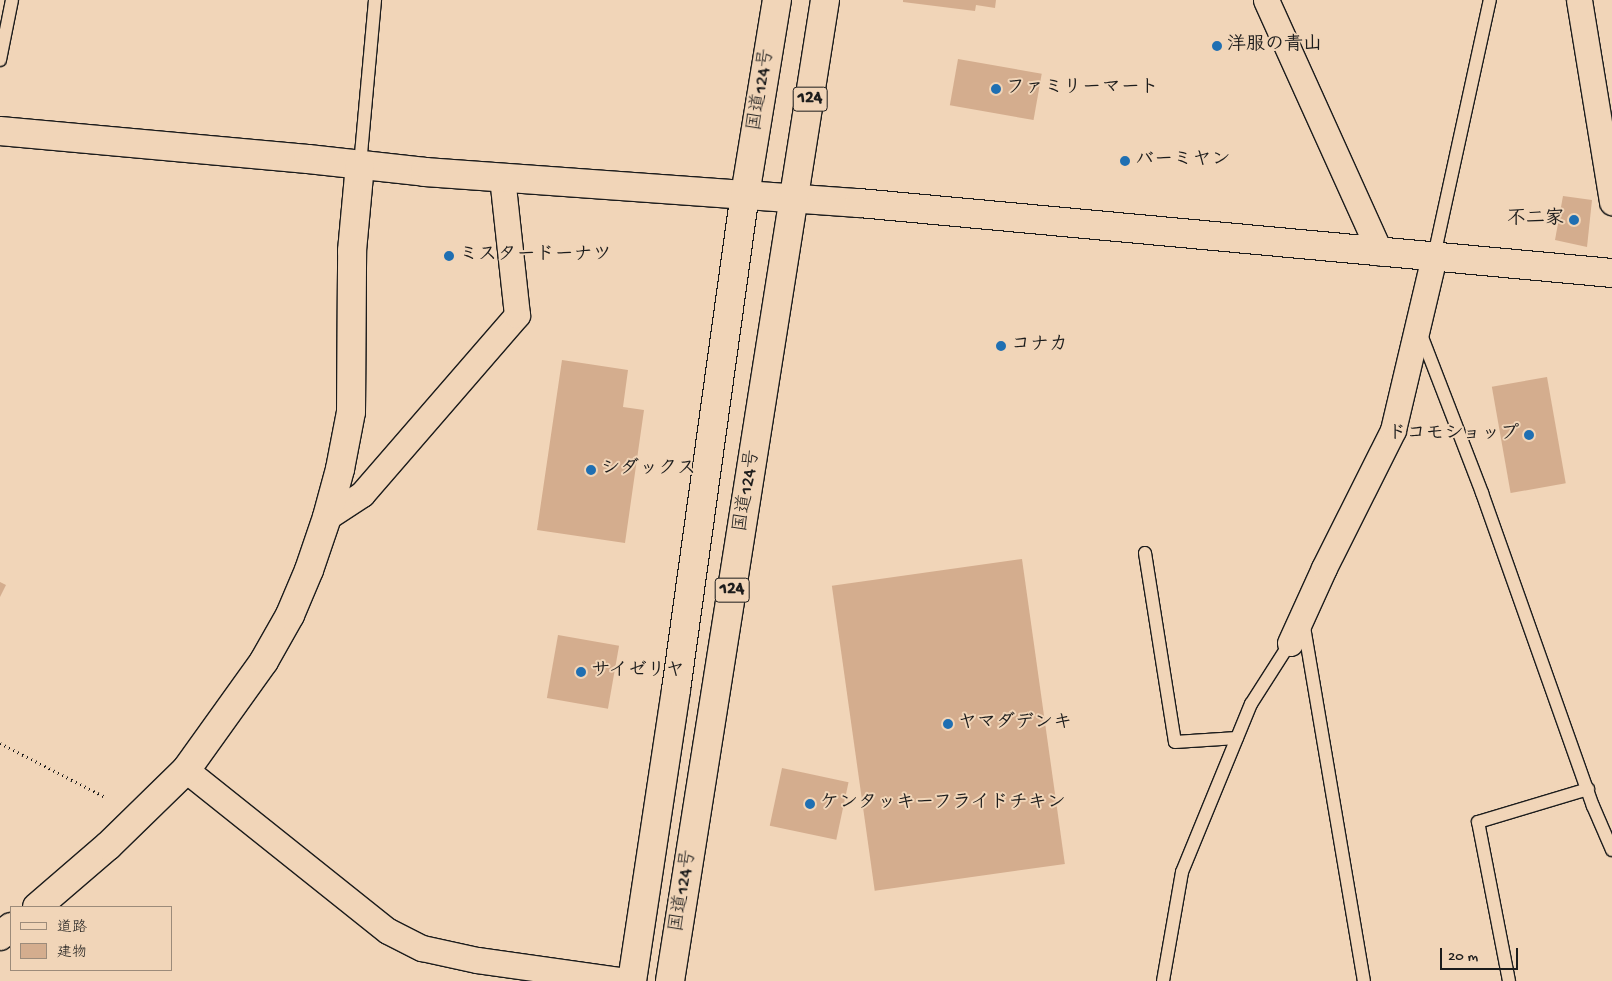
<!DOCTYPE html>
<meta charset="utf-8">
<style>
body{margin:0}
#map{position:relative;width:1612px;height:981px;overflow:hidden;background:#f1d5b8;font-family:"Gochi Hand","Klee One",sans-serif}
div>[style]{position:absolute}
.building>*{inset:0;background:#d4ad8e;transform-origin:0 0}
.path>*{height:3px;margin-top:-1.5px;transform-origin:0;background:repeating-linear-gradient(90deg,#1c1c1c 0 1px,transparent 0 5px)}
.roads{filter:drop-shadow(1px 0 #1c1c1c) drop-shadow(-1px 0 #1c1c1c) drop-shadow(0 1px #1c1c1c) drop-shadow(0 -1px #1c1c1c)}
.service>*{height:12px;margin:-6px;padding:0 6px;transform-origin:6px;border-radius:6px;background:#f1d5b8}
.minor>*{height:25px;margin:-12.5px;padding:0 12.5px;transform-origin:12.5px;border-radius:12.5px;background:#f1d5b8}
.tertiary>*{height:28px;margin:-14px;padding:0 14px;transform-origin:14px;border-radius:14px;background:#f1d5b8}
.trunk>*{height:28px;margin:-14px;padding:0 14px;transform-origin:14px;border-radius:14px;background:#f1d5b8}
.dots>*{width:14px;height:14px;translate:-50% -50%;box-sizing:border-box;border:2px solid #f1d5b8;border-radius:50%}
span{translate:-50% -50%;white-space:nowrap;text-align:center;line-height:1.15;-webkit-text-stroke:4px #f1d5b8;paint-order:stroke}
.shield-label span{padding:1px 4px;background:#f1d5b8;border:1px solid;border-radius:4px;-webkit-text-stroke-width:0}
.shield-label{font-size:18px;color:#1c1c1c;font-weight:700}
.poi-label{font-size:19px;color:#1c1c1c;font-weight:700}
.left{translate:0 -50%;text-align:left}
.right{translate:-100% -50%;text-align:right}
.street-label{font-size:19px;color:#1c1c1c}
.legend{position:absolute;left:10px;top:906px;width:162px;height:65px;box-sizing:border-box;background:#f1d5b8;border:1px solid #9c8b7a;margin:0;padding:6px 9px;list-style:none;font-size:15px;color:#1c1c1c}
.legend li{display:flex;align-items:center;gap:10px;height:25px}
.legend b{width:25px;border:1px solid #9c8b7a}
.scale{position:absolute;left:1440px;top:948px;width:78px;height:22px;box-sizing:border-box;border:2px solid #1c1c1c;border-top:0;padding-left:6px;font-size:15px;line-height:18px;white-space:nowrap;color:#1c1c1c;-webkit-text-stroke:4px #f1d5b8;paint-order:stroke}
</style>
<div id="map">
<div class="building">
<i style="clip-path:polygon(903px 0,996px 0,995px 8px,976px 5px,975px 11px,903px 2px)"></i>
<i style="left:958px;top:59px;width:85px;height:47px;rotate:10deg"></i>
<i style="clip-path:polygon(1563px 196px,1592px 200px,1587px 247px,1555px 240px)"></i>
<i style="clip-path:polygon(562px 360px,628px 370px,623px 407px,644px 410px,625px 543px,537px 530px)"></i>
<i style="left:1547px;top:377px;width:108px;height:56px;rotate:80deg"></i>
<i style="left:1022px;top:559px;width:308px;height:192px;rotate:82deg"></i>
<i style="clip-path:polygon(0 582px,6px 585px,0 597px)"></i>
<i style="left:558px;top:635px;width:62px;height:64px;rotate:10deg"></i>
<i style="left:782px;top:768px;width:68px;height:59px;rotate:12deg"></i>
</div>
<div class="path">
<i style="left:0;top:743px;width:118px;rotate:27.2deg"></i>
</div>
<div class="roads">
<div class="service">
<i style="left:0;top:60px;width:61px;rotate:-78.7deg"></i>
<i style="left:360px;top:165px;width:166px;rotate:-84.8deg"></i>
<i style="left:1434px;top:256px;width:262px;rotate:-77.7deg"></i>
<i style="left:1420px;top:332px;width:173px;rotate:68.9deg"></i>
<i style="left:1482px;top:493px;width:332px;rotate:70.5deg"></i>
<i style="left:1593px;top:806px;width:48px;rotate:66.6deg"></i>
<i style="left:1145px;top:553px;width:191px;rotate:81deg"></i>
<i style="left:1175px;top:742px;width:62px;rotate:-3.7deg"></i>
<i style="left:1303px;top:621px;width:365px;rotate:80.4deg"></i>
<i style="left:1163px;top:981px;width:111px;rotate:-80.1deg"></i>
<i style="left:1182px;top:872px;width:182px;rotate:-67.7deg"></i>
<i style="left:1251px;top:704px;width:72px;rotate:-57.4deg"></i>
<i style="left:1509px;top:981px;width:162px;rotate:-101deg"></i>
<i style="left:1478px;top:822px;width:115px;rotate:-16.7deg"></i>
</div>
<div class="minor">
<i style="left:1266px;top:0;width:277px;rotate:65.7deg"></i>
<i style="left:1579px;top:0;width:205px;rotate:80.7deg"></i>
<i style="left:327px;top:517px;width:42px;rotate:-33.3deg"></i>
<i style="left:362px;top:494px;width:237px;rotate:-49.1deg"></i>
<i style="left:517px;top:315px;width:139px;rotate:-96.2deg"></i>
<i style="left:1290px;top:643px;width:82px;rotate:-65.6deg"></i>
<i style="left:1324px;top:568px;width:154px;rotate:-63.4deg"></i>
<i style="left:1393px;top:430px;width:179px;rotate:-76.7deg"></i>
<i style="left:186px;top:770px;width:258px;rotate:38.6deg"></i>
<i style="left:388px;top:931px;width:38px;rotate:27deg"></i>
<i style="left:422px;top:948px;width:56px;rotate:12.3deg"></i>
<i style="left:477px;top:960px;width:150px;rotate:8deg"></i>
</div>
<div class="tertiary">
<i style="left:0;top:131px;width:309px;rotate:5.2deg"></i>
<i style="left:308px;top:159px;width:118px;rotate:6.3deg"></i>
<i style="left:425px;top:172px;width:435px;rotate:4.1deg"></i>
<i style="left:859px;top:203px;width:756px;rotate:5.31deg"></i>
<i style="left:37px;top:907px;width:94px;rotate:-40.7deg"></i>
<i style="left:108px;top:846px;width:109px;rotate:-44.3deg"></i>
<i style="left:186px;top:770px;width:134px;rotate:-54.4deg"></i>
<i style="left:264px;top:661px;width:53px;rotate:-60.5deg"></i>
<i style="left:290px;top:615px;width:49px;rotate:-67.1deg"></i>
<i style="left:309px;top:570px;width:56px;rotate:-71.2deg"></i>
<i style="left:327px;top:517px;width:50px;rotate:-74.8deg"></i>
<i style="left:340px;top:469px;width:58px;rotate:-79.1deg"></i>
<i style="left:351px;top:412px;width:161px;rotate:-89.6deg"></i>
<i style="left:352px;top:251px;width:86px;rotate:-84.7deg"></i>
<i style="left:0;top:936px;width:14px;rotate:-39deg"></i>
</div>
<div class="trunk">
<i style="left:632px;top:981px;width:294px;rotate:-81.4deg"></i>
<i style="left:676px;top:690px;width:500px;rotate:-82.1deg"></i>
<i style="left:745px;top:195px;width:198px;rotate:-80.7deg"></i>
<i style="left:670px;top:981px;width:993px;rotate:-81.02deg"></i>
</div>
</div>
<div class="dots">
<i style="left:1217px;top:46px;background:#1f6fb2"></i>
<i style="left:996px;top:89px;background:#1f6fb2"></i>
<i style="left:1125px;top:161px;background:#1f6fb2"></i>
<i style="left:1574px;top:220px;background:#1f6fb2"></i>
<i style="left:449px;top:256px;background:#1f6fb2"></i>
<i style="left:1001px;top:346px;background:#1f6fb2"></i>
<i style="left:1529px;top:435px;background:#1f6fb2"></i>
<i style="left:591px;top:470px;background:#1f6fb2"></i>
<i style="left:581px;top:672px;background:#1f6fb2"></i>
<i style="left:948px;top:724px;background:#1f6fb2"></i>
<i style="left:810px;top:804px;background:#1f6fb2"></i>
</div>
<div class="shield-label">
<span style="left:810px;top:99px">124</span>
<span style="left:732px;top:590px">124</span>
</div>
<div class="poi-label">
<span class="left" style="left:1227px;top:46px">洋服の青山</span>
<span class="left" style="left:1006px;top:89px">ファミリーマート</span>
<span class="left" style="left:1135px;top:161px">バーミヤン</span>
<span class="right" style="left:1564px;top:220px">不二家</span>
<span class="left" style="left:459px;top:256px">ミスタードーナツ</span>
<span class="left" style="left:1011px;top:346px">コナカ</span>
<span class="right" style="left:1519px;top:435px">ドコモショップ</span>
<span class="left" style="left:601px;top:470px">シダックス</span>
<span class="left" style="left:591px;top:672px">サイゼリヤ</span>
<span class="left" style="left:958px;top:724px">ヤマダデンキ</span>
<span class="left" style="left:820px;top:804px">ケンタッキーフライドチキン</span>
</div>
<div class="street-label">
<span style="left:762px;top:90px;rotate:-81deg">国道124号</span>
<span style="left:748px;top:491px;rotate:-81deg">国道124号</span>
<span style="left:684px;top:891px;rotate:-81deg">国道124号</span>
</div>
<ul class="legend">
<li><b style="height:6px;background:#f1d5b8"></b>道路</li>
<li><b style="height:14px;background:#d4ad8e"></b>建物</li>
</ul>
<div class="scale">20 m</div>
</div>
